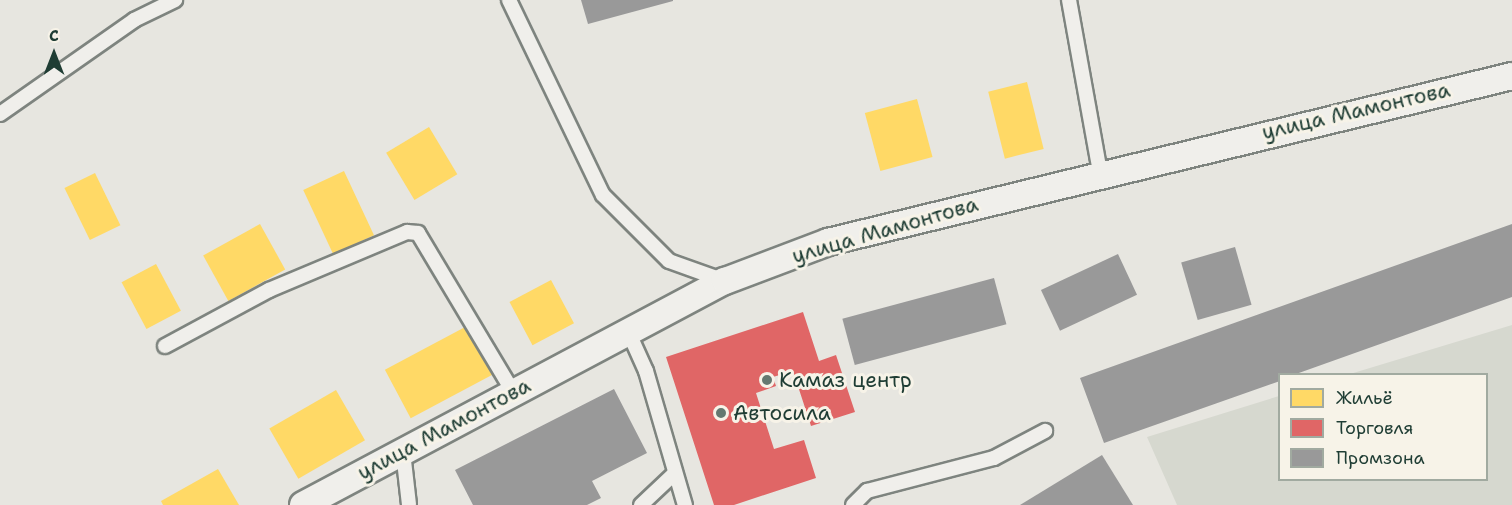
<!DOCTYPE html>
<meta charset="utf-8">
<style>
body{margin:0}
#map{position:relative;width:1512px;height:505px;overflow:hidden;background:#e7e6e0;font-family:"Shantell Sans",sans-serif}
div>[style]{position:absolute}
.green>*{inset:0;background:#d6d8cf}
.homes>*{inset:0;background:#ffd966;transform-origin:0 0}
.shops>*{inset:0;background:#e06666}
.industry>*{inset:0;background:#999;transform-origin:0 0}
.roads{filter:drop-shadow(2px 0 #7e847f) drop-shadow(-2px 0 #7e847f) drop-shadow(0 2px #7e847f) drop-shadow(0 -2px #7e847f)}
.service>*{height:14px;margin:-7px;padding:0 7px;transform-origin:7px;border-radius:7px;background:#f0efeb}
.minor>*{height:26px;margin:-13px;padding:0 13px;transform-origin:13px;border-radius:13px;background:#f0efeb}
.dots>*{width:16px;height:16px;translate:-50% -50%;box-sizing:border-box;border:3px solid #f7f3e8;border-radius:50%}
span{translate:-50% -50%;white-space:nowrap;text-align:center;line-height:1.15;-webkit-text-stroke:6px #f7f3e8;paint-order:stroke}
.street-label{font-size:21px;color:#1f3d34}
.poi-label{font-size:21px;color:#1f3d34}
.left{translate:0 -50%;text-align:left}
.legend{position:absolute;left:1278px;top:373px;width:210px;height:108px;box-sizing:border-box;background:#f7f3e8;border:2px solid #a1aaa0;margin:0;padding:8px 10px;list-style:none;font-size:18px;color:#1f3d34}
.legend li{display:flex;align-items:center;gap:12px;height:30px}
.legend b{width:30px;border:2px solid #a1aaa0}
.north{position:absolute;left:24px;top:24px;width:60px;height:60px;-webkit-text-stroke:4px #f7f3e8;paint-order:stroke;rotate:0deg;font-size:16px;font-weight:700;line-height:24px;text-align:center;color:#1f3d34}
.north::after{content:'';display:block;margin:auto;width:21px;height:27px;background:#1f3d34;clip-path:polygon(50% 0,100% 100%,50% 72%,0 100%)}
</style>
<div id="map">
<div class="green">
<i style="clip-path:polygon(1512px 325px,1512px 505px,1177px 505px,1147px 437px,1279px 396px,1280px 480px,1486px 480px,1486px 374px,1350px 374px)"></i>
</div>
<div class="homes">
<i style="left:1027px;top:82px;width:69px;height:40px;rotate:76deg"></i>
<i style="left:917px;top:99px;width:60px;height:54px;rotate:75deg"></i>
<i style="left:429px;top:127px;width:55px;height:50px;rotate:59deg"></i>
<i style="left:344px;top:171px;width:71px;height:45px;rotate:65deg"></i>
<i style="left:95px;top:173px;width:58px;height:34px;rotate:64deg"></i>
<i style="left:260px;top:224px;width:52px;height:65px;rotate:61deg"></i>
<i style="left:156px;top:264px;width:53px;height:39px;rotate:62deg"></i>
<i style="left:551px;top:280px;width:49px;height:47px;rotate:62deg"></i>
<i style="left:467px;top:326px;width:55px;height:93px;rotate:62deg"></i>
<i style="left:336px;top:390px;width:58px;height:77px;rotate:60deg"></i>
<i style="clip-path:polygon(218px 469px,239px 505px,163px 505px,161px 501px)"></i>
</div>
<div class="shops">
<i style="clip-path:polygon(803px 312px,819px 361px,836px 355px,855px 412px,811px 426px,793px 371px,773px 377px,776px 386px,756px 393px,774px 449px,804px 440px,816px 478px,734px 505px,714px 505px,666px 357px)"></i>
</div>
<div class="industry">
<i style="clip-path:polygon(581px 0,673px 0,673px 1px,588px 24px)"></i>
<i style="clip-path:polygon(1512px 224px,1512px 297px,1296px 374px,1280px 374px,1280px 381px,1104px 443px,1080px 378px)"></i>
<i style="left:1235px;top:247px;width:60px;height:56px;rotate:74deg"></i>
<i style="left:1118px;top:254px;width:45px;height:85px;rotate:65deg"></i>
<i style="left:994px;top:278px;width:48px;height:157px;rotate:75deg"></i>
<i style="clip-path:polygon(614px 389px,647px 453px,592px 481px,601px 498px,587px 505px,473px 505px,455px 470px)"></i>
<i style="clip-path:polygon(1102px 455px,1133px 505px,1020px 505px)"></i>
</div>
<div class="roads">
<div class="service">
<i style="left:509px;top:0;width:216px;rotate:64.3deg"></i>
<i style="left:603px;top:195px;width:93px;rotate:45deg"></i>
<i style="left:669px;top:261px;width:59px;rotate:19.7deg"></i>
<i style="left:1069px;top:0;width:175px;rotate:79.8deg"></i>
<i style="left:0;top:114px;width:164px;rotate:-35deg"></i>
<i style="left:134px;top:20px;width:46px;rotate:-26deg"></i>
<i style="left:628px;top:331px;width:44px;rotate:65.8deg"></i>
<i style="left:646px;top:371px;width:140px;rotate:73.8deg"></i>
<i style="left:165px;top:346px;width:118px;rotate:-28.3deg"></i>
<i style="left:269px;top:290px;width:150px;rotate:-22.8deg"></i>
<i style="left:407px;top:232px;width:11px;rotate:5deg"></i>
<i style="left:418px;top:233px;width:185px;rotate:59.1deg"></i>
<i style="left:403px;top:452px;width:53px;rotate:83.5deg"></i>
<i style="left:641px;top:505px;width:47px;rotate:-43.3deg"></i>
<i style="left:853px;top:505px;width:20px;rotate:-45deg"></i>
<i style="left:867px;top:491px;width:131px;rotate:-14.6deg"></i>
<i style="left:994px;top:458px;width:58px;rotate:-27.9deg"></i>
</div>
<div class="minor">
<i style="left:303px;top:505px;width:478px;rotate:-28deg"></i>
<i style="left:725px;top:281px;width:110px;rotate:-20.7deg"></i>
<i style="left:828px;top:242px;width:704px;rotate:-13.64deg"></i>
</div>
</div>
<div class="dots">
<i style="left:767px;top:380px;background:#657870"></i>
<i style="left:721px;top:413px;background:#657870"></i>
</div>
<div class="street-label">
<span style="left:1356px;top:111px;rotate:-13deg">улица Мамонтова</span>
<span style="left:885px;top:230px;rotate:-16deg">улица Мамонтова</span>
<span style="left:444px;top:429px;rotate:-28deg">улица Мамонтова</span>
</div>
<div class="poi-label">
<span class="left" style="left:779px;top:380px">Камаз центр</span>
<span class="left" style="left:733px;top:413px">Автосила</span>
</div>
<ul class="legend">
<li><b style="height:16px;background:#ffd966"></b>Жильё</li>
<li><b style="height:16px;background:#e06666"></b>Торговля</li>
<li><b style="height:16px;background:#999"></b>Промзона</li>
</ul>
<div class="north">С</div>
</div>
